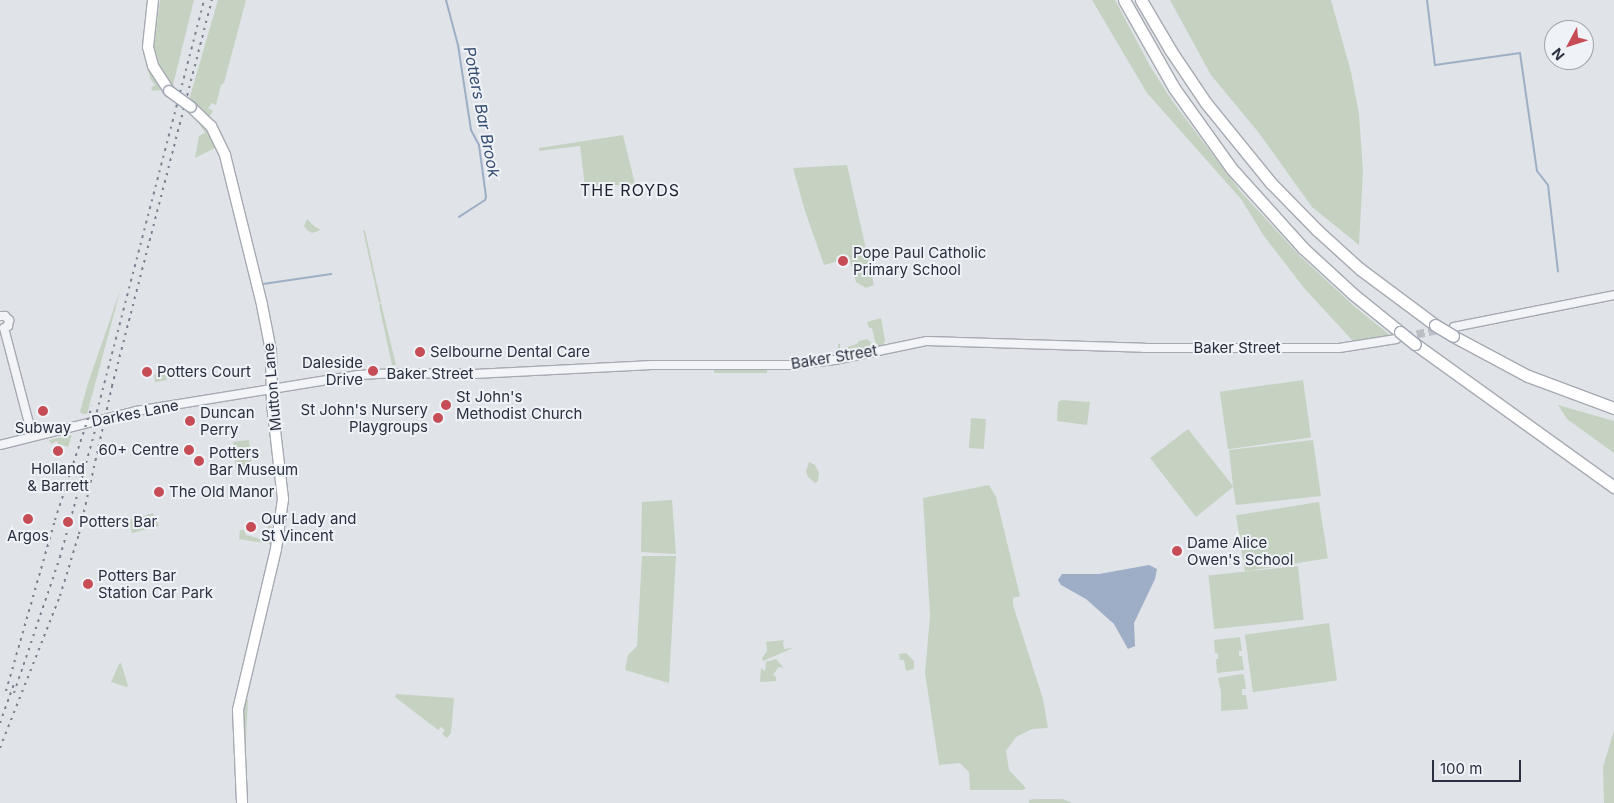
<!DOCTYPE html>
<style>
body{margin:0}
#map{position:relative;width:1614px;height:803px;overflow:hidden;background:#e0e3e8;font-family:Inter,sans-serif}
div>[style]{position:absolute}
.green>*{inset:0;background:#c5d2c2;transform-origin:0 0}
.water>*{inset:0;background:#9daec6}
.stream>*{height:2px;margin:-1px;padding:0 1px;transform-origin:1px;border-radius:1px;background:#9daec6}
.minor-tunnel>*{height:8px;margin-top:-4px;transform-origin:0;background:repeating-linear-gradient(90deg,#bcbfc6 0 8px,transparent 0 12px)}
.roads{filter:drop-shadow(1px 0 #a6aab2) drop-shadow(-1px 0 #a6aab2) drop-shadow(0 1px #a6aab2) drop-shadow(0 -1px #a6aab2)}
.minor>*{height:8px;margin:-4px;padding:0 4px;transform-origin:4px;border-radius:4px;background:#f3f4f7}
.major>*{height:10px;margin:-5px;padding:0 5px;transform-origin:5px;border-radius:5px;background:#fff}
.highway>*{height:11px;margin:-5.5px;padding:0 5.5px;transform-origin:5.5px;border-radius:5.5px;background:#fff}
.rail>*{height:2px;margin-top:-1px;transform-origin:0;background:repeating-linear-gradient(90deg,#7b8191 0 2.5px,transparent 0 7.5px)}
.bridges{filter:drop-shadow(1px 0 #a0a6b3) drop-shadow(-1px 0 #a0a6b3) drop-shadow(0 1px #a0a6b3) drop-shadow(0 -1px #a0a6b3)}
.major-bridge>*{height:10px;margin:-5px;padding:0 5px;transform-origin:5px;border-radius:5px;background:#fff}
.highway-bridge>*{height:11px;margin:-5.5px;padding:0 5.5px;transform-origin:5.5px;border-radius:5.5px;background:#fff}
.dots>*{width:14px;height:14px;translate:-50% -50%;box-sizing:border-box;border:2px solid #eff2f6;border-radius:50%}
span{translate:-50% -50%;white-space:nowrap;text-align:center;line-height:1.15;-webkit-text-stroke:4px #eff2f6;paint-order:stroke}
.poi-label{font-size:15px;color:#2a303f}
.left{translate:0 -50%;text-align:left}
.right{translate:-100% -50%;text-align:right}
.street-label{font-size:15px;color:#2a303f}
.water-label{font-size:16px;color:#364c70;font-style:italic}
.neighbourhood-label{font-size:16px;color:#1c212f;letter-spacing:1px}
.north{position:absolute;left:1544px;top:20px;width:50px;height:50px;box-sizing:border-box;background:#eff2f6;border:1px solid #a0a4ad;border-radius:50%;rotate:230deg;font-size:14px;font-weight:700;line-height:20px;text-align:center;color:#2a303f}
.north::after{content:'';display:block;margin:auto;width:18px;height:22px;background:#c64d56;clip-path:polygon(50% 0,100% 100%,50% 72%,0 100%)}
.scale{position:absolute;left:1432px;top:760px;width:89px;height:22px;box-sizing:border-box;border:2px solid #2a303f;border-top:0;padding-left:6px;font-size:15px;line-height:18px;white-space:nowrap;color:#2a303f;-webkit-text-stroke:4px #eff2f6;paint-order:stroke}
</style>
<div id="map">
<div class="green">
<i style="clip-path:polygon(160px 0,194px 0,173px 85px,170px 84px,160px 66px,154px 47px)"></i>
<i style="clip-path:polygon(218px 0,246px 0,224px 83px,221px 85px,216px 105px,212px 103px,208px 108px,213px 111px,209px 117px,189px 100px)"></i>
<i style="clip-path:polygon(1092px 0,1115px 0,1150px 66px,1173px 102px,1241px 192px,1300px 256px,1355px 307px,1390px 335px,1353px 341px,1304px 288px,1264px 236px,1241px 199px,1147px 93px)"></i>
<i style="clip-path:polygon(1170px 0,1331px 0,1351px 72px,1359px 114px,1363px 171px,1359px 245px,1312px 207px,1259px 133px,1211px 75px)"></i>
<i style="clip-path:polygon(146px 65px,147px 65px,161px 90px,153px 91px,151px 88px,155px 85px,151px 80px)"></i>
<i style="clip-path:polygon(195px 117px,208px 131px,217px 147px,195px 158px,199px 136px,205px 133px)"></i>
<i style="clip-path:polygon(623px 135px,635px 184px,585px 187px,580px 146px,539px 151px,539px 148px)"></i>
<i style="clip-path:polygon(847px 165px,874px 285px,866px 288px,856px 282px,849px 258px,824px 265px,805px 211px,793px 168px)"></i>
<i style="clip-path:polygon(307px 219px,315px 227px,321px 230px,312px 233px,307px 230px,304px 226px)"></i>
<i style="clip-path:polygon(363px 230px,365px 231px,381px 302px,379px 303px)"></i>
<i style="clip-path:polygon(121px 288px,87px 414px,83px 414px,80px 412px,88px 383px)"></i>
<i style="clip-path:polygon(381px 303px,396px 365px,392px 365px,379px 305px)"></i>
<i style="clip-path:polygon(881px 318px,885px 340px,883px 345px,876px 346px,872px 328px,869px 328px,867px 322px)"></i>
<i style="clip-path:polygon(867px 339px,872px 343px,870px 349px,838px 353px,838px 344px,840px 344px,840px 349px,857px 344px,859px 341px)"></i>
<i style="clip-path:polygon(158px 369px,161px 369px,163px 375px,170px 376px,166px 377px,167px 380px,155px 382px,154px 375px,159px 373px)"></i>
<i style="left:714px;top:370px;width:53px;height:3px"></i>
<i style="left:1303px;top:380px;width:58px;height:84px;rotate:82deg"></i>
<i style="clip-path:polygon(1062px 400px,1090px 402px,1087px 425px,1057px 421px,1058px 402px)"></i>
<i style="clip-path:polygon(1558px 405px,1614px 421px,1614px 453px,1567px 419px)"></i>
<i style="left:971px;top:418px;width:15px;height:30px;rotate:4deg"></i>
<i style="clip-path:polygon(1188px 429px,1233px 486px,1229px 450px,1313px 440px,1321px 496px,1236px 505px,1233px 487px,1196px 517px,1150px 458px)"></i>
<i style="clip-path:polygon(72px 435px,68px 447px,58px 444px,57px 441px,51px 444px,49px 440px)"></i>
<i style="left:249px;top:440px;width:29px;height:16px;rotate:84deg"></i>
<i style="clip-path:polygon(809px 462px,815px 465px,819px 473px,818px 481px,815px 483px,808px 477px,806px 471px)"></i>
<i style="clip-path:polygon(989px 485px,996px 497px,1020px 596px,1013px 598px,1013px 605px,1043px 699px,1048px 728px,1032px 729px,1016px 737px,1006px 751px,1009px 770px,1026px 788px,1023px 790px,970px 790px,969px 772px,960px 763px,939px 765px,925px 673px,930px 616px,923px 498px)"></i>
<i style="clip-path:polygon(672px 500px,676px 554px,641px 552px,642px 502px)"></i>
<i style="left:1319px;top:502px;width:57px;height:84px;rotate:81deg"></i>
<i style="clip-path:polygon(153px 513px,159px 526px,132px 533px,129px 520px)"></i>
<i style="clip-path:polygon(269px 524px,274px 530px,271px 544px,239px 539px,240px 530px,244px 530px,246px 535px,260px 539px,266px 537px)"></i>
<i style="clip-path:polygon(642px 556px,676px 556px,669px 683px,625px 670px,628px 655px,637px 646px)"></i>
<i style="left:1298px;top:566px;width:54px;height:90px;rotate:84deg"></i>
<i style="left:1329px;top:623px;width:58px;height:85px;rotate:82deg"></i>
<i style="clip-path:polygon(1240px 637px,1242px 651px,1239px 651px,1239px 656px,1242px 656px,1244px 670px,1217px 673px,1216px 659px,1218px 659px,1218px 654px,1215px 653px,1214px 640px)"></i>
<i style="clip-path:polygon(785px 640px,783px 642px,784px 649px,793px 648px,763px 661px,762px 658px,767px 651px,766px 642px)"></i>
<i style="clip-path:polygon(906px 653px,914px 661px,914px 669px,906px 671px,904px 660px,900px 660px,899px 654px)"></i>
<i style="clip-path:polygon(776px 659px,784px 668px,779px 667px,775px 672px,773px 675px,776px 677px,776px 681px,760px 682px,761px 668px,765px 671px,766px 662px)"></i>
<i style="clip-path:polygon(121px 663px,128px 686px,127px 687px,111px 682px,119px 664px)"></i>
<i style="clip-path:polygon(1241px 674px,1244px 675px,1246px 689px,1242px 689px,1242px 695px,1246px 695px,1248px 709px,1221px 711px,1221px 692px,1218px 678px)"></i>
<i style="clip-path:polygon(396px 694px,454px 698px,451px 733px,447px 738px,442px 734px,445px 730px,441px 727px,438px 730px,395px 697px)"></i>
<i style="clip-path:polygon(246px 698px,248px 700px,246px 739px,242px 739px,243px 708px)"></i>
<i style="clip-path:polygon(1614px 731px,1614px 803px,1604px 803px,1603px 767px)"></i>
<i style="clip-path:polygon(1034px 799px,1063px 799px,1072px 803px,1029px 803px,1029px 800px)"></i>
</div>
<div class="water">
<i style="clip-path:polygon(1149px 565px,1157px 569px,1155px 579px,1134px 623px,1135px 646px,1128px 649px,1114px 624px,1086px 599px,1061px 585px,1058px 580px,1062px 574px,1099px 574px)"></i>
</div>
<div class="stream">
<i style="left:446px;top:0;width:47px;rotate:75.1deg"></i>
<i style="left:458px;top:45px;width:86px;rotate:81.3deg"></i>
<i style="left:471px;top:130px;width:17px;rotate:62deg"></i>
<i style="left:479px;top:145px;width:52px;rotate:82.3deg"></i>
<i style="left:486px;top:197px;width:3px;rotate:108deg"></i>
<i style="left:485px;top:200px;width:31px;rotate:147deg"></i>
<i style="left:1427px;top:0;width:65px;rotate:83deg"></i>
<i style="left:1435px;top:65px;width:86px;rotate:-8deg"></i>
<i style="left:1520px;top:53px;width:119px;rotate:81.8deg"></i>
<i style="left:1537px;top:171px;width:18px;rotate:52deg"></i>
<i style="left:1548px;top:185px;width:87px;rotate:83.4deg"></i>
<i style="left:263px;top:284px;width:69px;rotate:-8.4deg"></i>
</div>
<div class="minor-tunnel">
<i style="left:1405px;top:337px;width:38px;rotate:-12deg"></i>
</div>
<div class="roads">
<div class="minor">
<i style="left:0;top:316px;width:5px"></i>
<i style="left:5px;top:316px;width:6px;rotate:45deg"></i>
<i style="left:9px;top:320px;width:6px;rotate:99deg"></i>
<i style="left:8px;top:326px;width:4px;rotate:153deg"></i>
<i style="left:1454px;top:327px;width:163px;rotate:-11.3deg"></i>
<i style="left:4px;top:328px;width:111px;rotate:75.3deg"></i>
<i style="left:0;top:445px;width:140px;rotate:-14deg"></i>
<i style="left:136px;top:411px;width:225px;rotate:-9.2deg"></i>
<i style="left:358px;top:375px;width:35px;rotate:-3deg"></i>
<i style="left:393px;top:373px;width:81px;rotate:0.7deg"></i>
<i style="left:474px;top:374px;width:178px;rotate:-2.9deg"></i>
<i style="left:652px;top:365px;width:139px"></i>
<i style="left:791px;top:365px;width:44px;rotate:-6.5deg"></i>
<i style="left:835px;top:360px;width:94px;rotate:-11.7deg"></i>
<i style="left:927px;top:341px;width:217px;rotate:1.8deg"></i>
<i style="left:1144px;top:348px;width:195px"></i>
<i style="left:1339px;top:348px;width:58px;rotate:-9deg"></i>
</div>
<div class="major">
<i style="left:153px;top:0;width:47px;rotate:96.1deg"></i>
<i style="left:148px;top:47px;width:20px;rotate:75deg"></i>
<i style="left:153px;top:66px;width:30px;rotate:57deg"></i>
<i style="left:191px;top:107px;width:28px;rotate:44deg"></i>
<i style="left:211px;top:126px;width:32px;rotate:64deg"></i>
<i style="left:225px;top:155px;width:154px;rotate:76.1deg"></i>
<i style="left:262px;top:305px;width:47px;rotate:78.9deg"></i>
<i style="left:271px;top:351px;width:53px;rotate:88.9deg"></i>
<i style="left:272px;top:404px;width:96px;rotate:83.4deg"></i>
<i style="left:283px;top:499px;width:50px;rotate:98deg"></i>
<i style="left:276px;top:549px;width:165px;rotate:103.3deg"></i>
<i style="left:238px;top:710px;width:93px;rotate:87.5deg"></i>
</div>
<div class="highway">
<i style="left:1124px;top:0;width:101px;rotate:60.4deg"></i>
<i style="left:1174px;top:88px;width:98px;rotate:54.5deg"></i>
<i style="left:1231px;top:168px;width:108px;rotate:48deg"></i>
<i style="left:1303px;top:248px;width:68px;rotate:42.6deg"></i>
<i style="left:1353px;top:294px;width:60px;rotate:39deg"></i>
<i style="left:1141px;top:0;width:59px;rotate:59.5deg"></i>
<i style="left:1171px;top:51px;width:63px;rotate:56.1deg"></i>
<i style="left:1206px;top:103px;width:103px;rotate:50.9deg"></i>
<i style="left:1271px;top:183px;width:66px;rotate:45.6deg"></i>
<i style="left:1317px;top:230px;width:58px;rotate:42.2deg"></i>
<i style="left:1360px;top:269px;width:94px;rotate:36.7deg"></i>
<i style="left:1453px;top:336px;width:85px;rotate:28.1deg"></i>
<i style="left:1528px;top:376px;width:92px;rotate:20.4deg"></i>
<i style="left:1415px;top:344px;width:245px;rotate:35.7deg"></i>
</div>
</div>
<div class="rail">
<i style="left:95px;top:419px;width:433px;rotate:-75.4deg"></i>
<i style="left:6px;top:691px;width:178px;rotate:-74deg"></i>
<i style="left:55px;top:520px;width:120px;rotate:-72deg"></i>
<i style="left:14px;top:693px;width:144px;rotate:-71.3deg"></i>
<i style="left:60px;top:557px;width:149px;rotate:-74.5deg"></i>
<i style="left:0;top:723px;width:41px;rotate:-70.3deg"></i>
<i style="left:0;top:748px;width:163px;rotate:-68.5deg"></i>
<i style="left:60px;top:596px;width:65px;rotate:-73deg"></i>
<i style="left:79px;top:534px;width:152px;rotate:-77.4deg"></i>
<i style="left:112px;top:386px;width:399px;rotate:-75.5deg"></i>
</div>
<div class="bridges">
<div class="major-bridge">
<i style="left:169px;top:91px;width:27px;rotate:36deg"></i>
</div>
<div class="highway-bridge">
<i style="left:1435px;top:325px;width:21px;rotate:31deg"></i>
<i style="left:1400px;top:332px;width:19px;rotate:39deg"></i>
</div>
</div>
<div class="dots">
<i style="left:843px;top:261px;background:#c64d56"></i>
<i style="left:420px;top:352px;background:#c64d56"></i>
<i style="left:373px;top:371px;background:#c64d56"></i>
<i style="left:147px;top:372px;background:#c64d56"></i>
<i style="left:446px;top:405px;background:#c64d56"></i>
<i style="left:43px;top:411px;background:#c64d56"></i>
<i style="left:438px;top:418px;background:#c64d56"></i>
<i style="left:190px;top:421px;background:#c64d56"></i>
<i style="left:189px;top:450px;background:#c64d56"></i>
<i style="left:58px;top:451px;background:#c64d56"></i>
<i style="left:199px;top:461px;background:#c64d56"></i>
<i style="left:159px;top:492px;background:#c64d56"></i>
<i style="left:28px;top:519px;background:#c64d56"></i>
<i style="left:68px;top:522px;background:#c64d56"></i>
<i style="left:251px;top:527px;background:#c64d56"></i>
<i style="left:1177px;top:551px;background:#c64d56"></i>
<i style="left:88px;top:584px;background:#c64d56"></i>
</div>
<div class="poi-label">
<span class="left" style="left:853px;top:261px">Pope Paul Catholic<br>Primary School</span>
<span class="left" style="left:430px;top:352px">Selbourne Dental Care</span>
<span class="right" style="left:363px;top:371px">Daleside<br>Drive</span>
<span class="left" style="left:157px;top:372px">Potters Court</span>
<span class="left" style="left:456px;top:405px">St John's<br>Methodist Church</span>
<span class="right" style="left:428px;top:418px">St John's Nursery<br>Playgroups</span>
<span class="left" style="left:200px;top:421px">Duncan<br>Perry</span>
<span style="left:43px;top:428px">Subway</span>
<span class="right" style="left:179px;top:450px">60+ Centre</span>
<span class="left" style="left:209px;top:461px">Potters<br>Bar Museum</span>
<span style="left:58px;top:477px">Holland<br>&amp; Barrett</span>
<span class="left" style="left:169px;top:492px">The Old Manor</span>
<span class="left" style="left:261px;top:527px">Our Lady and<br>St Vincent</span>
<span class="left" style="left:79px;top:522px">Potters Bar</span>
<span style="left:28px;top:536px">Argos</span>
<span class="left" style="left:1187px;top:551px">Dame Alice<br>Owen's School</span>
<span class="left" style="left:98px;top:584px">Potters Bar<br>Station Car Park</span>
</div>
<div class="street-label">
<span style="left:1237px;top:348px">Baker Street</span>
<span style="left:834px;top:357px;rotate:-9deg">Baker Street</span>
<span style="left:430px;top:374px">Baker Street</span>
<span style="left:272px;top:387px;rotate:-95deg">Mutton Lane</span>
<span style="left:135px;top:413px;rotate:-11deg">Darkes Lane</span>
</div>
<div class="water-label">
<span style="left:482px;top:112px;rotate:79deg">Potters Bar Brook</span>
</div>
<div class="neighbourhood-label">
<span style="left:630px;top:190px">THE ROYDS</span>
</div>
<div class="north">N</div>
<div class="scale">100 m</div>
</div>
